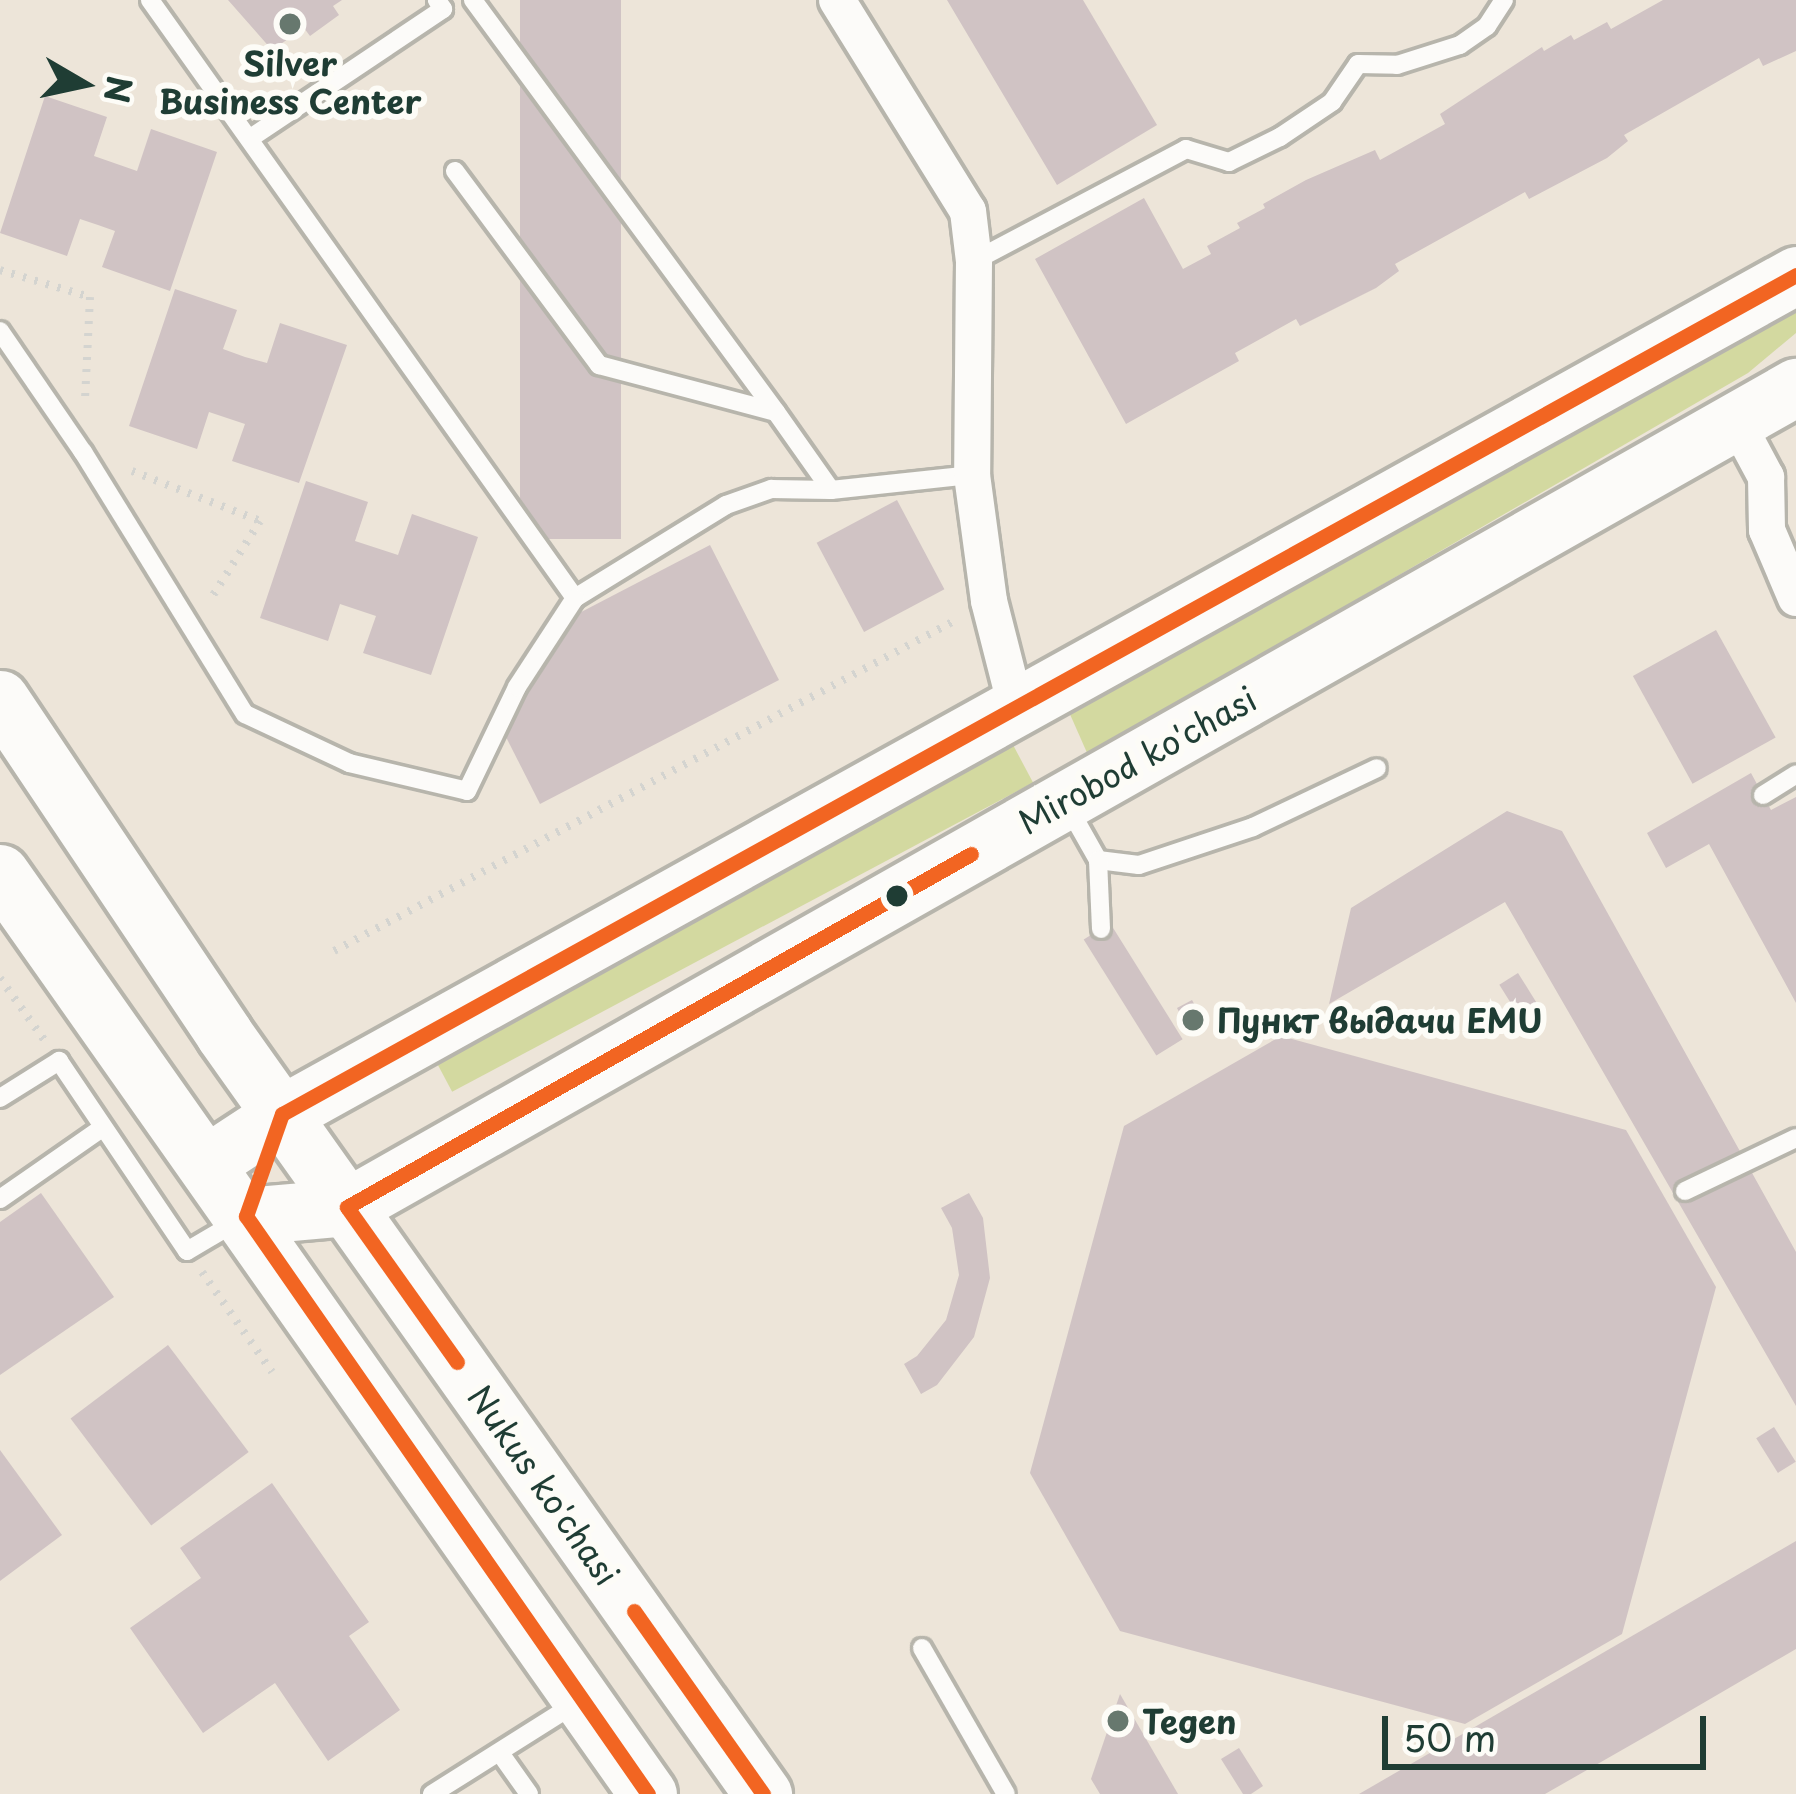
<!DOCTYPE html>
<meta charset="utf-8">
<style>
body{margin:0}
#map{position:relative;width:1796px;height:1794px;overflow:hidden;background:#ede5d9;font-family:"Playpen Sans",sans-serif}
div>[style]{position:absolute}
.green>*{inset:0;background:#d3d9a0;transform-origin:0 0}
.building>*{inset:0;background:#d0c3c4;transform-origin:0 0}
.path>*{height:8px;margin-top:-4px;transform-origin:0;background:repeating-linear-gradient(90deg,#d4d4d0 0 3px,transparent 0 12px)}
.roads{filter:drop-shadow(3px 0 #b7b5ac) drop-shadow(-3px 0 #b7b5ac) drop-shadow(0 3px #b7b5ac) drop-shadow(0 -3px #b7b5ac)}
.service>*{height:18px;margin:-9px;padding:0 9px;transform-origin:9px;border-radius:9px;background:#fcfbf9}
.minor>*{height:36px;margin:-18px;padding:0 18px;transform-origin:18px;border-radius:18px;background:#fcfbf9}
.primary>*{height:57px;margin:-28.5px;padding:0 28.5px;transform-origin:28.5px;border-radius:28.5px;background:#fcfbf9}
.bus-1>*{height:15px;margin:-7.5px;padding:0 7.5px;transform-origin:7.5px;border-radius:7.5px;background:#f26522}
.dots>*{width:33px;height:33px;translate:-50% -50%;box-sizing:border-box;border:6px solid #fdfcf7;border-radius:50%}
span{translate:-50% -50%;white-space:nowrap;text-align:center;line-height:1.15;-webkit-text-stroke:12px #fdfcf7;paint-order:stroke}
.poi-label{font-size:33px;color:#1f3d34;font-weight:700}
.left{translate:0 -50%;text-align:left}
.street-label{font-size:33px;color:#1f3d34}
.north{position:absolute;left:24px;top:24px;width:120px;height:120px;-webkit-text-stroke:9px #fdfcf7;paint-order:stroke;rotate:99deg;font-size:33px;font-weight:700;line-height:48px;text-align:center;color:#1f3d34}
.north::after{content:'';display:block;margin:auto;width:42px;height:54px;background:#1f3d34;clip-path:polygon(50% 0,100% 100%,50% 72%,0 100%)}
.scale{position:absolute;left:1382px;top:1716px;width:324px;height:54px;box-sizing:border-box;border:6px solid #1f3d34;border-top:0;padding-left:15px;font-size:36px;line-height:42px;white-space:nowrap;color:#1f3d34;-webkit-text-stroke:9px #fdfcf7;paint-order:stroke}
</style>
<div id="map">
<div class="green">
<i style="clip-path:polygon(1796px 310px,1796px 333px,1748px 373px,1088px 755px,1069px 712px,1726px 336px)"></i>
<i style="left:1012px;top:743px;width:45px;height:658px;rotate:62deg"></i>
</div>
<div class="building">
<i style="clip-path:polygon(228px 0,342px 0,333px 6px,339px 15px,310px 36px,304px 28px,272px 50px)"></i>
<i style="left:520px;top:0;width:101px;height:539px"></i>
<i style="clip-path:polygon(947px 0,1083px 0,1157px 125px,1057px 185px)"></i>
<i style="clip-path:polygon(1663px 0,1796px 0,1796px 51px,1763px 66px,1759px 58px,1624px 135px,1628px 141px,1607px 158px,1529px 199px,1525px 192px,1395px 264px,1399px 271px,1376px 288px,1300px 326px,1296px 319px,1235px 353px,1239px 361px,1126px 424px,1035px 259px,1144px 198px,1183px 269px,1211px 254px,1207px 246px,1240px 228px,1237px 223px,1265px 208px,1263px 204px,1306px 180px,1375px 150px,1380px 160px,1445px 124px,1440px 114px,1542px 47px,1544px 51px,1571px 35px,1574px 40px,1607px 22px,1611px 29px)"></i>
<i style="clip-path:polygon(45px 96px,107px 117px,94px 156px,137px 171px,151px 129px,217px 152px,170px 291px,102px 267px,115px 231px,98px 225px,80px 219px,67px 256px,0 233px)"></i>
<i style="clip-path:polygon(175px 289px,237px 310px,223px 349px,245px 357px,267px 363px,280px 323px,347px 345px,299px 483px,232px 461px,245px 424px,209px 412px,197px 449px,129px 426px)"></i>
<i style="clip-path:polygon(306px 481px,368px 502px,355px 541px,398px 555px,412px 514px,478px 537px,431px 675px,363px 653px,376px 616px,340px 604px,328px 641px,260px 618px)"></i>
<i style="left:897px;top:500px;width:101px;height:91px;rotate:62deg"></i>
<i style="clip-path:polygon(710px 545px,779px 680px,540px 804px,506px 737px,537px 635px)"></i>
<i style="left:1716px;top:630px;width:123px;height:95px;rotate:61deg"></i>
<i style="clip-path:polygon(1751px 773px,1771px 810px,1796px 797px,1796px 1003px,1709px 844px,1666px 868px,1647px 833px)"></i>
<i style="clip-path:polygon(1507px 811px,1562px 831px,1796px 1252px,1796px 1406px,1505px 902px,1329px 1004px,1351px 908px)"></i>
<i style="left:1110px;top:923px;width:137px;height:31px;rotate:58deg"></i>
<i style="left:1518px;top:973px;width:45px;height:22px;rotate:58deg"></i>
<i style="left:1192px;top:1000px;width:32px;height:17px;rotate:62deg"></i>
<i style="clip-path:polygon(1281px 1036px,1626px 1130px,1716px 1287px,1622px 1634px,1465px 1724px,1120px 1631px,1030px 1473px,1124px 1126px)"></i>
<i style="clip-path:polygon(41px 1193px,114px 1297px,0 1375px,0 1222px)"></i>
<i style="clip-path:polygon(969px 1193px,983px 1218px,990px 1278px,974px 1337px,937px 1385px,921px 1394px,904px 1364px,917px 1356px,946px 1320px,959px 1275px,952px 1228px,941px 1208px)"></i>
<i style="left:168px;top:1345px;width:134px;height:122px;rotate:53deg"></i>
<i style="left:1774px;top:1427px;width:41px;height:21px;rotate:58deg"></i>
<i style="clip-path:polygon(0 1450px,62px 1535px,0 1581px)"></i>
<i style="clip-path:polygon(272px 1483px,369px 1622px,349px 1636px,400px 1710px,328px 1761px,275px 1683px,203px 1733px,130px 1628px,201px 1578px,180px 1548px)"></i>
<i style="clip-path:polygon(1796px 1541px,1796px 1649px,1657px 1730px,1545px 1794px,1359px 1794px)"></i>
<i style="clip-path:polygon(1120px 1694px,1178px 1794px,1100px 1794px,1091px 1779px)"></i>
<i style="clip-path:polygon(1239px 1748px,1263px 1786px,1251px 1794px,1243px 1794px,1221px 1759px)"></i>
</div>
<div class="path">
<i style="left:0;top:270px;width:94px;rotate:16.7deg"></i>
<i style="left:90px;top:297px;width:102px;rotate:92.8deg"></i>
<i style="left:132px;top:471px;width:137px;rotate:21.3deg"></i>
<i style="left:260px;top:521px;width:93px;rotate:122.3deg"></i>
<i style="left:334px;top:951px;width:705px;rotate:-28.02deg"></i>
<i style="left:0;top:978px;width:77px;rotate:54.5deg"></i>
<i style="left:202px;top:1272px;width:122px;rotate:55deg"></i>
</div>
<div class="roads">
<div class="service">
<i style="left:150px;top:0;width:734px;rotate:54.6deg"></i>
<i style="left:575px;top:598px;width:177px;rotate:-31.6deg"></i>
<i style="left:726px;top:505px;width:48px;rotate:-19.6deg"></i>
<i style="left:771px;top:489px;width:60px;rotate:1deg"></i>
<i style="left:831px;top:490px;width:142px;rotate:-6.1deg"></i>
<i style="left:473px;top:0;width:511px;rotate:53.67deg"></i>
<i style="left:252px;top:137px;width:230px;rotate:-33.8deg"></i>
<i style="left:443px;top:9px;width:11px;rotate:-124deg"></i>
<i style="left:455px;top:171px;width:242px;rotate:53.4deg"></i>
<i style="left:599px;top:365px;width:183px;rotate:14.9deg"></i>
<i style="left:776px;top:412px;width:95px;rotate:54.8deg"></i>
<i style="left:974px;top:261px;width:240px;rotate:-27.8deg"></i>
<i style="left:1186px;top:149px;width:45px;rotate:16.8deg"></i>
<i style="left:1229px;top:162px;width:57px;rotate:-26.1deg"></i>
<i style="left:1280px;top:137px;width:63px;rotate:-33.9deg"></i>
<i style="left:1332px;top:102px;width:46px;rotate:-55.6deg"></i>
<i style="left:1358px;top:64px;width:39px;rotate:1deg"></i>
<i style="left:1397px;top:65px;width:66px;rotate:-17.6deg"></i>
<i style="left:1460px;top:45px;width:33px;rotate:-35deg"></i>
<i style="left:1487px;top:26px;width:31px;rotate:-57deg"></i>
<i style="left:0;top:331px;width:147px;rotate:55.6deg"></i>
<i style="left:83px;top:452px;width:308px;rotate:58.3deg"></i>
<i style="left:245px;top:714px;width:115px;rotate:25.2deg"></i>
<i style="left:349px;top:763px;width:121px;rotate:13.3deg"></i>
<i style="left:467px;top:791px;width:115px;rotate:-64.3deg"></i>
<i style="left:517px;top:687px;width:106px;rotate:-56.9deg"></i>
<i style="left:1763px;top:795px;width:39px;rotate:-32deg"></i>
<i style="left:1067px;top:805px;width:63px;rotate:60.6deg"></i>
<i style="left:1098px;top:860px;width:41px;rotate:7deg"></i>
<i style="left:1139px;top:865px;width:120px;rotate:-18.4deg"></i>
<i style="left:1253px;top:827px;width:137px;rotate:-25.4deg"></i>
<i style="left:1098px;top:860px;width:69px;rotate:87.5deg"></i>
<i style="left:0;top:1098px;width:70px;rotate:-32.1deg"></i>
<i style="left:59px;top:1061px;width:229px;rotate:56deg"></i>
<i style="left:187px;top:1251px;width:57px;rotate:-30.6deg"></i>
<i style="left:1685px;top:1191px;width:123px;rotate:-25.5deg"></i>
<i style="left:0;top:1199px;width:124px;rotate:-34.8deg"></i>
<i style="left:922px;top:1648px;width:168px;rotate:60.1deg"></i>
<i style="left:500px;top:1753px;width:50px;rotate:54.7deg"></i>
<i style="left:432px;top:1794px;width:169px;rotate:-32.2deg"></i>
</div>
<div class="minor">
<i style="left:837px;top:0;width:248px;rotate:58.2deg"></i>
<i style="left:968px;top:211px;width:50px;rotate:83.2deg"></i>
<i style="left:974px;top:261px;width:214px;rotate:90.5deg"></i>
<i style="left:972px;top:475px;width:127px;rotate:82.3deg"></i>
<i style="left:989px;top:601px;width:109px;rotate:75.7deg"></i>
<i style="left:1736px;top:421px;width:64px;rotate:61.8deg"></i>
<i style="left:1766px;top:477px;width:53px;rotate:88.9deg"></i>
<i style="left:1767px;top:530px;width:74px;rotate:66.9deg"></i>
</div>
<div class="primary">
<i style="left:0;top:699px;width:403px;rotate:56.2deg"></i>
<i style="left:224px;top:1034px;width:932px;rotate:54.66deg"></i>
<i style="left:0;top:873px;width:1126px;rotate:54.87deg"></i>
<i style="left:209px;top:1162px;width:87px;rotate:-33.3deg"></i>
<i style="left:282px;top:1114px;width:1731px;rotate:-28.99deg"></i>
<i style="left:246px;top:1216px;width:101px;rotate:-5.1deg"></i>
<i style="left:347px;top:1207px;width:1665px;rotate:-29.51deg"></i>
</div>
</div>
<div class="bus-1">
<i style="left:457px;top:1362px;width:190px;rotate:-125.4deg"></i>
<i style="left:347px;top:1207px;width:717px;rotate:-29.5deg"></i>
<i style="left:634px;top:1611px;width:224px;rotate:54.8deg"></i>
<i style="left:648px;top:1794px;width:704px;rotate:-124.82deg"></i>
<i style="left:246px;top:1216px;width:108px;rotate:-70.6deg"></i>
<i style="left:282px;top:1114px;width:1731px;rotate:-28.99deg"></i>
</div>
<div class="dots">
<i style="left:290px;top:24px;background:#67786e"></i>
<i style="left:897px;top:896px;background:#1f3d34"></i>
<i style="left:1193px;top:1020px;background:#67786e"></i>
<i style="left:1118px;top:1721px;background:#67786e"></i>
</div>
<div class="poi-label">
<span style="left:290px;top:82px">Silver<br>Business Center</span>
<span class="left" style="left:1217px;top:1020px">Пункт выдачи EMU</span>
<span class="left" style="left:1142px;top:1721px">Tegen</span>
</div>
<div class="street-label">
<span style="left:1137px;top:760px;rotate:-29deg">Mirobod ko'chasi</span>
<span style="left:544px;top:1485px;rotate:55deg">Nukus ko'chasi</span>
</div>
<div class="north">N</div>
<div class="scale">50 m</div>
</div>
